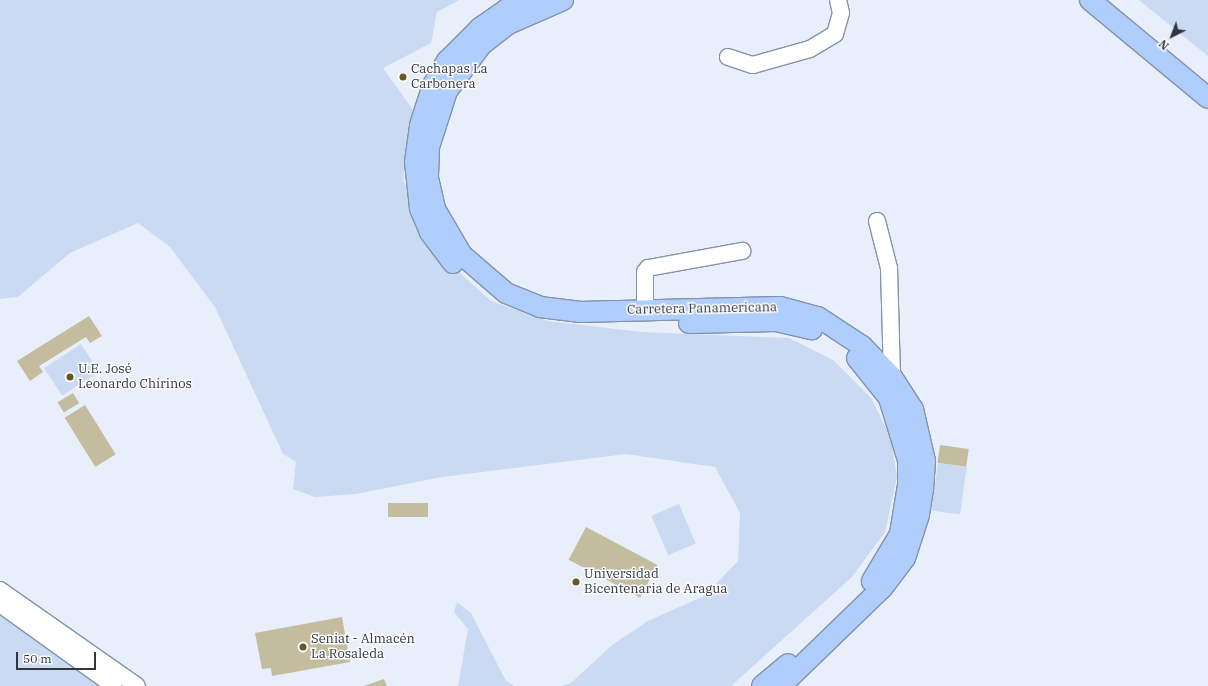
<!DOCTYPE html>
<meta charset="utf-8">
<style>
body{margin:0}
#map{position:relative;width:1208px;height:686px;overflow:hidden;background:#e8effa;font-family:"IBM Plex Serif",serif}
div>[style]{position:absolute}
.green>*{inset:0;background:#cadaf2;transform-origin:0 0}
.building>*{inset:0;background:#c3bc9e;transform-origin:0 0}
.roads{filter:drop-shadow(1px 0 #8393ab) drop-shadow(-1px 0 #8393ab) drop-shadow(0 1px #8393ab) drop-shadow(0 -1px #8393ab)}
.minor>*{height:16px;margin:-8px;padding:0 8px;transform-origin:8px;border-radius:8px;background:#fff}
.major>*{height:20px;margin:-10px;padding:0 10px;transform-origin:10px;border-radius:10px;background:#b0cefc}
.dots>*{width:11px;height:11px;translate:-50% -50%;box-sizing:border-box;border:2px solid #fcfcfc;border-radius:50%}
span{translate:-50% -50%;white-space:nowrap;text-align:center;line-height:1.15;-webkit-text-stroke:3px #fcfcfc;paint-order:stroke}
.poi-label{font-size:13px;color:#2f3640}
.left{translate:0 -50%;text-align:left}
.street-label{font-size:13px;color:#2f3640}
.north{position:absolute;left:1152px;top:16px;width:40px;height:40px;-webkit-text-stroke:3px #fcfcfc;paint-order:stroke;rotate:222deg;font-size:11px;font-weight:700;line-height:16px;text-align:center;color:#2f3640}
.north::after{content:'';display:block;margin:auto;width:14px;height:18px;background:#2f3640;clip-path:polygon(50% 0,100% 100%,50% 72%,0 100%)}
.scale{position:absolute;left:16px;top:652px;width:80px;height:18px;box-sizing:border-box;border:2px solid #2f3640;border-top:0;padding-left:5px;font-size:12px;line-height:14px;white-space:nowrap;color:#2f3640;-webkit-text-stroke:3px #fcfcfc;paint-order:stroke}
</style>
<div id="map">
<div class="green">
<i style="clip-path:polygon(0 0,459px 0,437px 12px,431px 43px,383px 68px,413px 110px,403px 180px,447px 261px,491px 301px,548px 321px,641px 332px,789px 338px,833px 360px,871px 398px,891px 438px,897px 477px,885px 532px,852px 577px,731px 686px,561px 686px,571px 683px,612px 645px,648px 621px,704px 596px,738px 561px,740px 513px,715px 467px,626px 454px,442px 477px,356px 494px,315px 497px,293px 489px,296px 462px,283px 454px,215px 307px,170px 247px,138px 223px,70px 253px,18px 297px,0 299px)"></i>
<i style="clip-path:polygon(1139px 0,1208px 0,1208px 56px,1145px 5px)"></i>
<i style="left:81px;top:344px;width:33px;height:44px;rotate:57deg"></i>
<i style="left:938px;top:463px;width:29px;height:48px;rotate:8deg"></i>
<i style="left:679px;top:504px;width:43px;height:30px;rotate:67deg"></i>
<i style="clip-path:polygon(457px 602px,471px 613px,506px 681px,514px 686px,458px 686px,468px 629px,454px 612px)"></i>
<i style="clip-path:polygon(0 609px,104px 686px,0 686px)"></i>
</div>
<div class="building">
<i style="clip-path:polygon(89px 316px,102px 336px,90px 343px,86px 337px,39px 366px,43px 372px,30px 381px,17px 361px)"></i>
<i style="left:73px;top:393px;width:12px;height:18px;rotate:59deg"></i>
<i style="left:85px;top:405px;width:58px;height:24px;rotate:58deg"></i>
<i style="left:940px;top:445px;width:29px;height:18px;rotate:8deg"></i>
<i style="left:388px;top:503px;width:40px;height:14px"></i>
<i style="left:586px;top:527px;width:81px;height:37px;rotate:28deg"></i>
<i style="clip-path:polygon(342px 617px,350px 662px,272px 676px,271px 668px,262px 669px,255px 633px)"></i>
<i style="clip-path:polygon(384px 679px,387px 686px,364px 686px)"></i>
</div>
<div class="roads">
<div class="minor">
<i style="left:728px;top:57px;width:26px;rotate:18deg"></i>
<i style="left:753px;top:65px;width:59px;rotate:-15.7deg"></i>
<i style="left:810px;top:49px;width:29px;rotate:-31deg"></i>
<i style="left:835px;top:34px;width:22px;rotate:-74deg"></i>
<i style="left:841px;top:13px;width:13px;rotate:-103deg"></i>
<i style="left:877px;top:221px;width:49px;rotate:75.7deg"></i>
<i style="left:889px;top:268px;width:109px;rotate:88.4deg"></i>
<i style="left:645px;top:310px;width:38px;rotate:-90deg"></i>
<i style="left:645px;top:272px;width:5px;rotate:-53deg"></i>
<i style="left:648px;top:268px;width:96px;rotate:-10.3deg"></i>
<i style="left:0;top:590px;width:167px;rotate:35deg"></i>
<i style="left:0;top:604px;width:140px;rotate:35.7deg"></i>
</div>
<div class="major">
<i style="left:563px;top:0;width:60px;rotate:156.4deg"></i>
<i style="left:508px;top:24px;width:33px;rotate:142deg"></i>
<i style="left:482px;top:44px;width:59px;rotate:126.7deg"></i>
<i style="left:447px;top:91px;width:59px;rotate:107.8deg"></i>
<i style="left:429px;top:147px;width:31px;rotate:92deg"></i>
<i style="left:428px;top:178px;width:32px;rotate:77deg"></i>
<i style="left:435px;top:209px;width:53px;rotate:59.6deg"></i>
<i style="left:462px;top:255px;width:58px;rotate:40.8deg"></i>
<i style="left:506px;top:293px;width:37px;rotate:22deg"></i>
<i style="left:540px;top:307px;width:39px;rotate:7deg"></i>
<i style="left:579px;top:312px;width:201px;rotate:-1.4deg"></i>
<i style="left:780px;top:307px;width:39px;rotate:15deg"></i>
<i style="left:818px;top:317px;width:53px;rotate:33.4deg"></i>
<i style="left:862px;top:346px;width:43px;rotate:45.9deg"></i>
<i style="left:892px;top:377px;width:38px;rotate:57deg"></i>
<i style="left:913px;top:409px;width:53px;rotate:77deg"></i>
<i style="left:925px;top:461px;width:28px;rotate:94deg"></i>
<i style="left:923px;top:489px;width:26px;rotate:99deg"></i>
<i style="left:919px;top:515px;width:45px;rotate:108deg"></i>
<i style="left:905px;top:558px;width:38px;rotate:127deg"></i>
<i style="left:882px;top:588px;width:141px;rotate:135.9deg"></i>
<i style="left:1090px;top:0;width:153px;rotate:39.7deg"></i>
<i style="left:453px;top:263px;width:39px;rotate:-127deg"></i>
<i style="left:430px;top:232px;width:26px;rotate:-113deg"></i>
<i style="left:420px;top:208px;width:46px;rotate:-96.2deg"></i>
<i style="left:415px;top:162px;width:37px;rotate:-82deg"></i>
<i style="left:420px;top:125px;width:42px;rotate:-72deg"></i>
<i style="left:433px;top:85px;width:28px;rotate:-60deg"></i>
<i style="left:447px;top:61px;width:47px;rotate:-45deg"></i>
<i style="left:480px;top:28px;width:33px;rotate:-35deg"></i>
<i style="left:507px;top:9px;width:24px;rotate:-22deg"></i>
<i style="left:689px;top:323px;width:87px;rotate:-1.3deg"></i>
<i style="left:776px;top:321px;width:37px;rotate:13deg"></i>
<i style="left:857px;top:358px;width:51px;rotate:51.3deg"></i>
<i style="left:889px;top:398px;width:65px;rotate:73deg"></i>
<i style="left:908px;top:460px;width:25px;rotate:90deg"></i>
<i style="left:908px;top:485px;width:50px;rotate:99.3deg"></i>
<i style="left:900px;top:534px;width:55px;rotate:120.8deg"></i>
<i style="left:762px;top:686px;width:34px;rotate:-40deg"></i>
</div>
</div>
<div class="dots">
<i style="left:403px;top:77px;background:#645926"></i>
<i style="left:70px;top:377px;background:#645926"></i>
<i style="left:576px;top:582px;background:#645926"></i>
<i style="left:303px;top:647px;background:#645926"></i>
</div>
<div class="poi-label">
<span class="left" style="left:411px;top:77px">Cachapas La<br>Carbonera</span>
<span class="left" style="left:78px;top:377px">U.E. José<br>Leonardo Chirinos</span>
<span class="left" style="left:584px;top:582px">Universidad<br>Bicentenaria de Aragua</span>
<span class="left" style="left:311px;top:647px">Seniat - Almacén<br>La Rosaleda</span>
</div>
<div class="street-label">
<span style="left:702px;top:309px;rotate:-1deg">Carretera Panamericana</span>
</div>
<div class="north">N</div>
<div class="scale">50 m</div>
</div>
